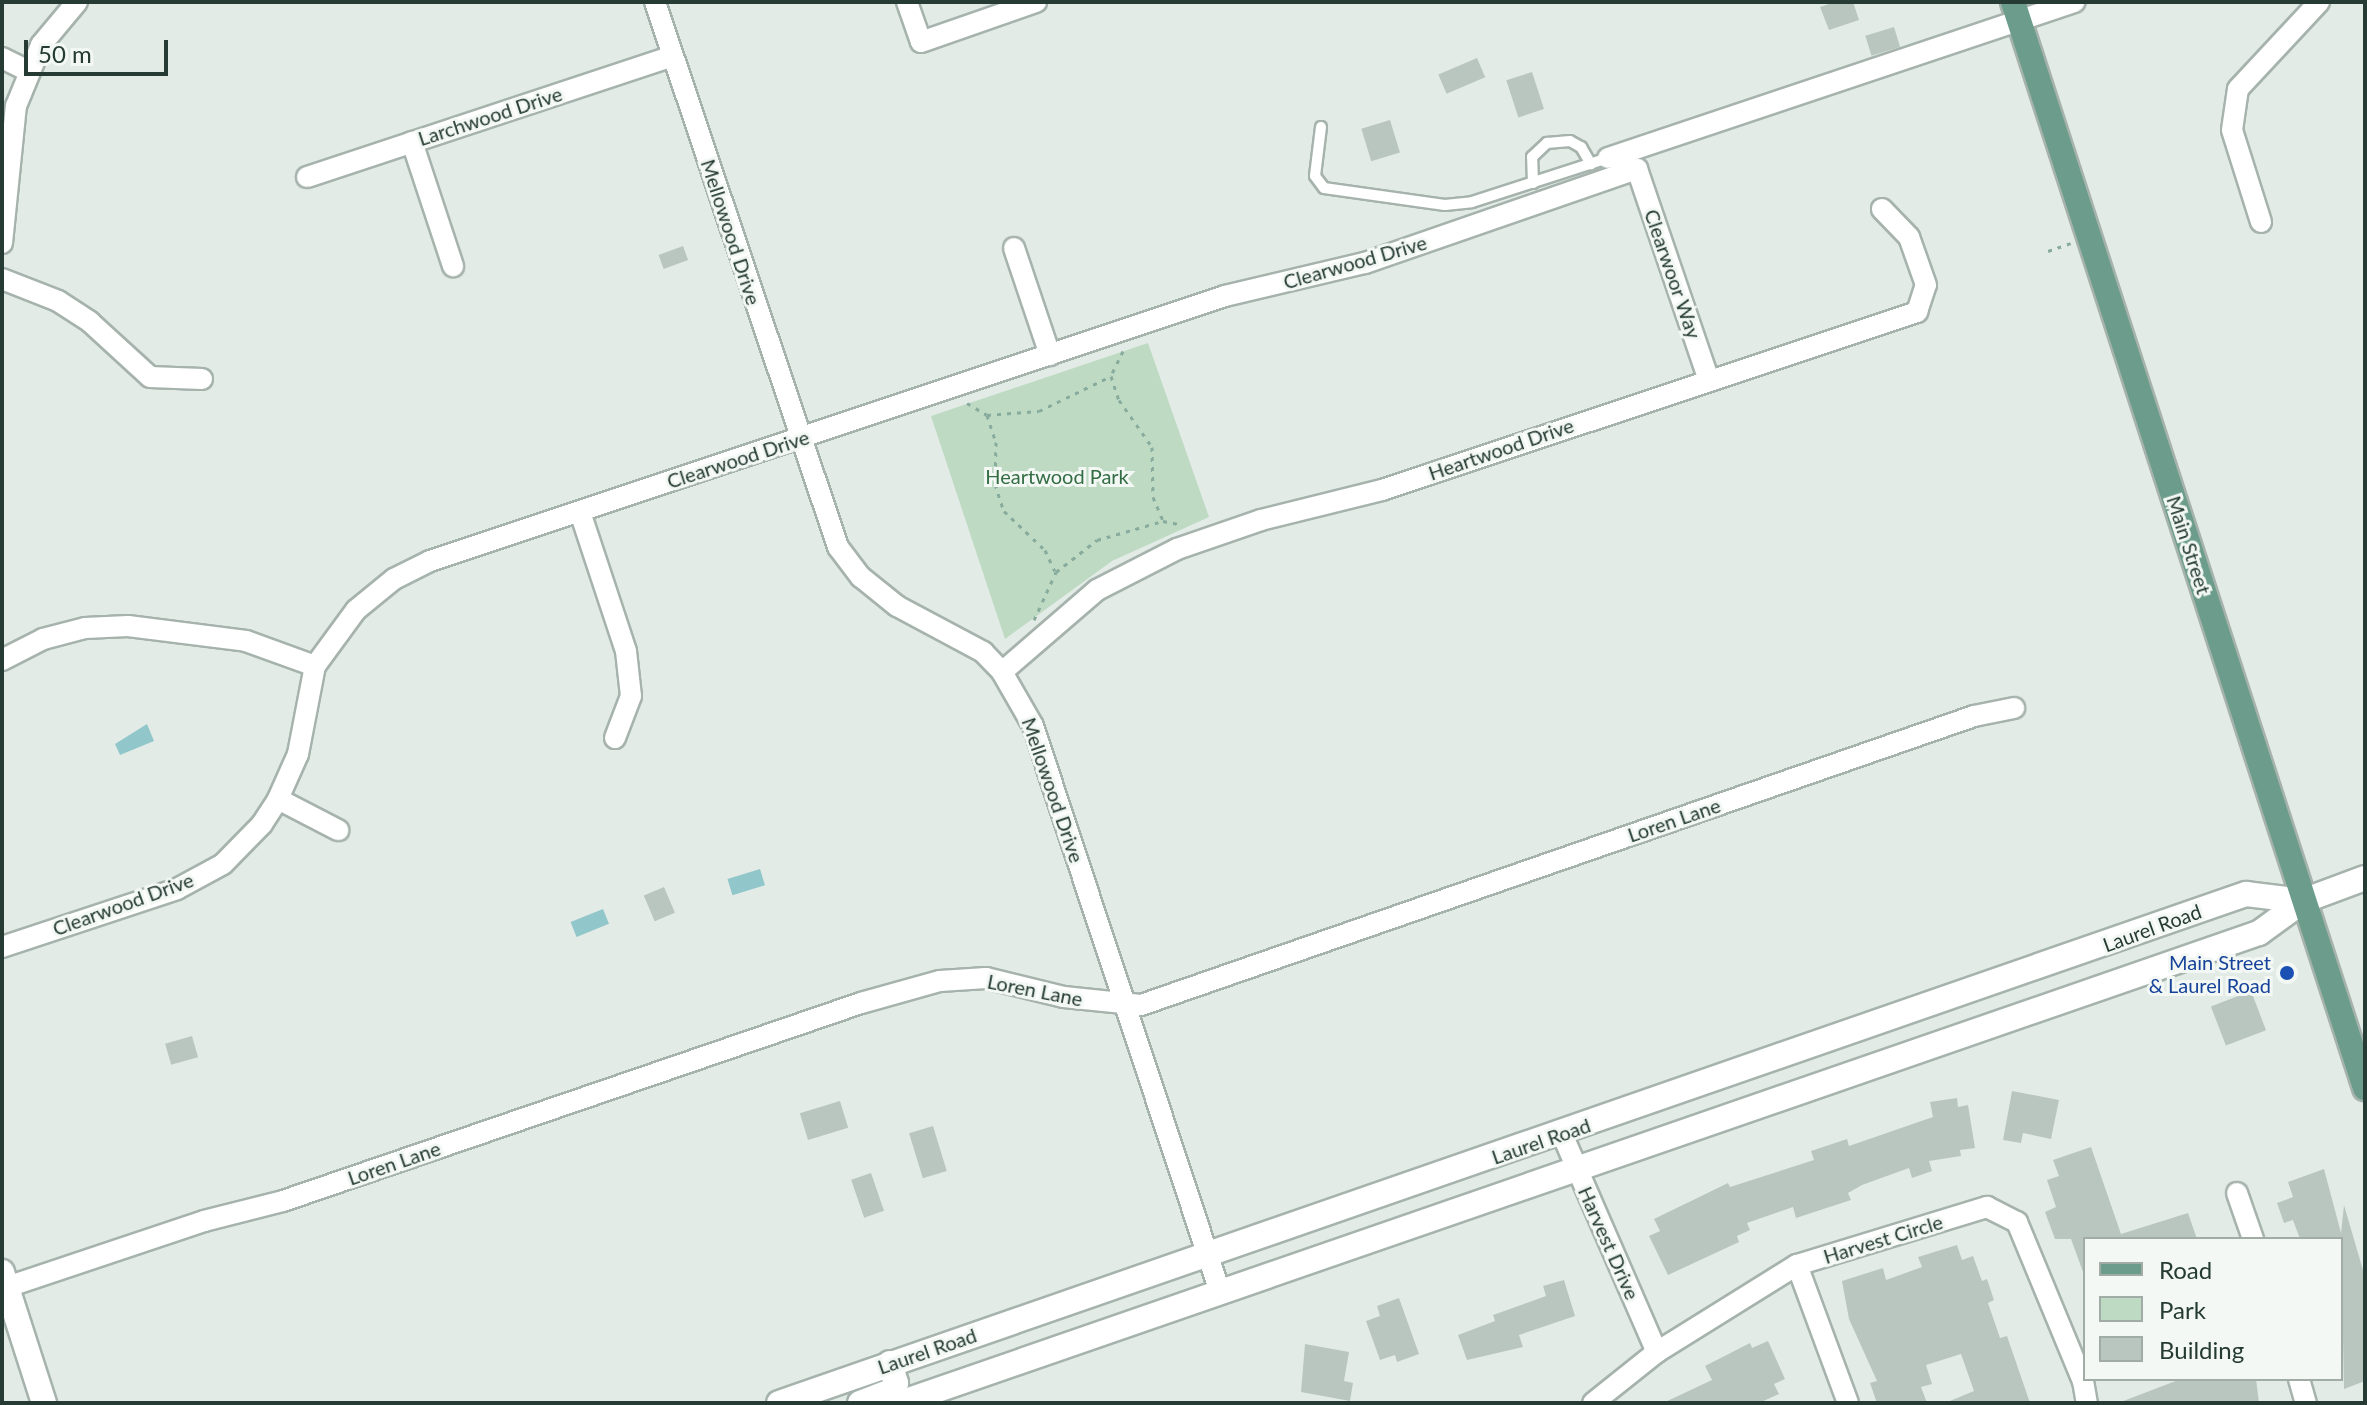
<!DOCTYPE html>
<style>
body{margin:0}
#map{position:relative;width:2367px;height:1405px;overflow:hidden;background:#e3ebe7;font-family:Lato,sans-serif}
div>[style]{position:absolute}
.green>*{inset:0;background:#bedac3}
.water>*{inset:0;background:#91c7ca;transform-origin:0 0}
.building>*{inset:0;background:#b9c6c0;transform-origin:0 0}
.path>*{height:3px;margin-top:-1.5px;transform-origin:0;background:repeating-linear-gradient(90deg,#87ab9d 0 4px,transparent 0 10px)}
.roads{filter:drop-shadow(2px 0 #a6b3ad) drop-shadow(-2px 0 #a6b3ad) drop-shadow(0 2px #a6b3ad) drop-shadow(0 -2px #a6b3ad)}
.service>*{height:10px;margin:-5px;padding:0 5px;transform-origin:5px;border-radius:5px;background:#fff}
.minor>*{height:20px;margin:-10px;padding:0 10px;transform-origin:10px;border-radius:10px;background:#fff}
.tertiary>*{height:24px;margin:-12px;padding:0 12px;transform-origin:12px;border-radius:12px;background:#fff}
.secondary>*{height:24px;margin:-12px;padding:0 12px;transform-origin:12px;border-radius:12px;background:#fff}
.primary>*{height:24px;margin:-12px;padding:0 12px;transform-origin:12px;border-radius:12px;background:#6c9c8b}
.dots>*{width:22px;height:22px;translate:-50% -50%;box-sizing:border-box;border:4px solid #f3f8f5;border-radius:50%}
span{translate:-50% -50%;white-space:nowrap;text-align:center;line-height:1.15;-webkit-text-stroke:6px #f3f8f5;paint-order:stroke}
.street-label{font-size:20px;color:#253b33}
.park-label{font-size:20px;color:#336d44}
.transit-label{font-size:20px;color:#164399}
.right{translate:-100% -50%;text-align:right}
.frame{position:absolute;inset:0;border:4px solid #253b33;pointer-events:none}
.legend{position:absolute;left:2083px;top:1237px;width:260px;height:144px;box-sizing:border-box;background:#f3f8f5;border:2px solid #a1aca7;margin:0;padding:10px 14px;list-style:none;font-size:24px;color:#253b33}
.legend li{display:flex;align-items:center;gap:16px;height:40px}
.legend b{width:40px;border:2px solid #a1aca7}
.scale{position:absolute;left:24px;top:40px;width:144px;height:36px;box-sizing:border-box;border:4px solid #253b33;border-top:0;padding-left:10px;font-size:24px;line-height:28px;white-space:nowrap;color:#253b33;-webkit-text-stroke:6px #f3f8f5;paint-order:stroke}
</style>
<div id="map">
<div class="green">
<i style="clip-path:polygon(1148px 343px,1209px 517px,1112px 561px,1005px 639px,931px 416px)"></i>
</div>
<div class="water">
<i style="clip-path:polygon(147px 724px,154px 741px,120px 755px,115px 744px)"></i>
<i style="left:760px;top:869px;width:17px;height:34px;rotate:73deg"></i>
<i style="left:603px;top:909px;width:16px;height:35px;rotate:68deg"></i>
</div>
<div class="building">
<i style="clip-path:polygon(1835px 2px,1853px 2px,1859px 20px,1829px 30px,1820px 7px)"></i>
<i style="left:1894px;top:27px;width:21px;height:30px;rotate:73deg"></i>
<i style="left:1477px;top:58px;width:21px;height:42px;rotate:67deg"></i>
<i style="left:1532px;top:72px;width:39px;height:27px;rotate:72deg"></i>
<i style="left:1390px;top:120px;width:34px;height:30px;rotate:73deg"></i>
<i style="left:683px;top:246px;width:15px;height:26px;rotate:70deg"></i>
<i style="left:664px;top:887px;width:28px;height:22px;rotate:67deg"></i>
<i style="left:2251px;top:991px;width:42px;height:43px;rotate:69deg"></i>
<i style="left:192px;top:1036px;width:22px;height:28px;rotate:74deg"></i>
<i style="clip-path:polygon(2012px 1091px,2059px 1100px,2051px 1139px,2023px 1133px,2021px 1143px,2003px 1140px)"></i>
<i style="clip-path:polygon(1957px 1098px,1958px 1107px,1968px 1105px,1975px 1148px,1960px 1150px,1961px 1156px,1929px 1161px,1932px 1171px,1912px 1178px,1909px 1168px,1862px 1185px,1848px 1193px,1851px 1200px,1796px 1218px,1793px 1207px,1747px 1223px,1750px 1230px,1737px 1236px,1739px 1242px,1668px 1275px,1649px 1236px,1660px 1231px,1654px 1219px,1728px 1183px,1730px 1187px,1814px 1160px,1811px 1151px,1847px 1139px,1849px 1146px,1933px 1117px,1930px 1102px)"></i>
<i style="left:840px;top:1101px;width:28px;height:42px;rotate:73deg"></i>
<i style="left:933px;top:1126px;width:47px;height:25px;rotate:73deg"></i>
<i style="clip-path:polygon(2091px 1147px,2121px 1234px,2188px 1213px,2197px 1239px,2085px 1239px,2083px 1272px,2071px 1239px,2055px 1239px,2045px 1212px,2056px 1207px,2047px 1180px,2059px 1176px,2053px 1160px)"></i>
<i style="clip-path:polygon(2324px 1169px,2341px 1233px,2344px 1205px,2365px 1277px,2365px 1381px,2344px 1389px,2341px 1239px,2300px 1239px,2293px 1220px,2284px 1223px,2277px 1203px,2293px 1197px,2288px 1182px)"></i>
<i style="left:871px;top:1173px;width:40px;height:21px;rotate:71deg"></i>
<i style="clip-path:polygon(1957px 1245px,1962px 1260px,1973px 1256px,1982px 1281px,1987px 1279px,1994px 1300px,1988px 1303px,2000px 1338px,2007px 1336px,2030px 1403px,1945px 1403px,1974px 1391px,1961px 1354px,1926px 1365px,1932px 1384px,1921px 1387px,1927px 1403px,1877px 1403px,1870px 1383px,1877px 1381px,1849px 1319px,1842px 1281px,1883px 1268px,1886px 1280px,1922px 1267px,1918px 1257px)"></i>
<i style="clip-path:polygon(1564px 1280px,1575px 1316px,1519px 1335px,1523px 1347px,1467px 1360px,1458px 1335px,1495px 1321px,1493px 1315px,1546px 1296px,1543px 1286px)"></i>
<i style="clip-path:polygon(1399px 1298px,1419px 1354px,1397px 1362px,1395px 1355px,1380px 1360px,1366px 1321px,1380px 1316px,1377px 1306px)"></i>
<i style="clip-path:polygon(1768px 1341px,1785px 1379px,1774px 1384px,1779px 1394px,1759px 1403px,1663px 1403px,1712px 1380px,1705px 1366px,1750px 1343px,1752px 1348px)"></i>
<i style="clip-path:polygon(1305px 1344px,1349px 1352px,1344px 1381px,1353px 1383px,1350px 1401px,1301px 1392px)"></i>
<i style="clip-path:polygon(2181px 1379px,2256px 1379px,2259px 1403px,2118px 1403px)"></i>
</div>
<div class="path">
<i style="left:2048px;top:251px;width:24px;rotate:-19deg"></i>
<i style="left:1123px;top:351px;width:28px;rotate:116deg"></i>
<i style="left:1111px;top:376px;width:25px;rotate:72deg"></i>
<i style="left:1119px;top:400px;width:57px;rotate:54.9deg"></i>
<i style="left:1152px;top:447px;width:50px;rotate:88.9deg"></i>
<i style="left:1153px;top:497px;width:26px;rotate:67deg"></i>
<i style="left:967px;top:403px;width:23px;rotate:31deg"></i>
<i style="left:987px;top:415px;width:52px;rotate:-4.4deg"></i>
<i style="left:1039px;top:411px;width:80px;rotate:-25.9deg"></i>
<i style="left:987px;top:415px;width:28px;rotate:72deg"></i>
<i style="left:996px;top:442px;width:42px;rotate:91.4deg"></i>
<i style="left:995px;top:484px;width:28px;rotate:72deg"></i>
<i style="left:1004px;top:511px;width:57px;rotate:43.6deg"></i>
<i style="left:1045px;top:550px;width:23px;rotate:65deg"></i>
<i style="left:1034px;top:620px;width:53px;rotate:-65.4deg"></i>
<i style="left:1056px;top:572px;width:52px;rotate:-38deg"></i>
<i style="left:1097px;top:540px;width:69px;rotate:-16.1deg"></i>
<i style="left:1163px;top:521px;width:20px;rotate:11deg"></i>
</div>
<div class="roads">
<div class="service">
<i style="left:1321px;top:127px;width:49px;rotate:97deg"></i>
<i style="left:1315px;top:176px;width:15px;rotate:53deg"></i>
<i style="left:1324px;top:188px;width:122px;rotate:8deg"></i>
<i style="left:1445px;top:205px;width:27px;rotate:-6deg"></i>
<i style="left:1472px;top:202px;width:143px;rotate:-17.9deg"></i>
<i style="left:1533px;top:183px;width:26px;rotate:-92deg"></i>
<i style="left:1532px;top:157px;width:21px;rotate:-43deg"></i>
<i style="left:1547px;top:143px;width:23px;rotate:-5deg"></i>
<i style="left:1570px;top:141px;width:13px;rotate:29deg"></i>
<i style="left:1581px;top:147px;width:20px;rotate:60deg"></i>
</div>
<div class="minor">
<i style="left:655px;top:2px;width:575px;rotate:71.44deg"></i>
<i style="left:838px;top:547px;width:38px;rotate:53deg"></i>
<i style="left:861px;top:577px;width:46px;rotate:38.9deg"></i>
<i style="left:897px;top:606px;width:98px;rotate:28.1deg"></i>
<i style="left:983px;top:652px;width:28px;rotate:46deg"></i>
<i style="left:1002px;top:672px;width:62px;rotate:60.1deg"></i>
<i style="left:1033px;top:726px;width:596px;rotate:71.72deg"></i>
<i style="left:907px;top:2px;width:42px;rotate:70.7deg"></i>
<i style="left:921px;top:42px;width:122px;rotate:-19.2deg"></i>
<i style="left:2px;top:58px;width:30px;rotate:26deg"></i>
<i style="left:412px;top:142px;width:131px;rotate:71.7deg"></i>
<i style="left:1608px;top:158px;width:492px;rotate:-18.5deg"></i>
<i style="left:307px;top:177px;width:385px;rotate:-18.3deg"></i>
<i style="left:2261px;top:222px;width:96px;rotate:-107.5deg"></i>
<i style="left:2232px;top:130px;width:41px;rotate:-81.7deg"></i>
<i style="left:2238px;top:89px;width:119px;rotate:-47deg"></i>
<i style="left:2px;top:243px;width:138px;rotate:-84.2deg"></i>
<i style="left:16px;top:106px;width:66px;rotate:-67.7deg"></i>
<i style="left:41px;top:45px;width:56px;rotate:-50.1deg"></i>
<i style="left:1014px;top:248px;width:113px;rotate:71.4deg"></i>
<i style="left:2px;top:279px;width:60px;rotate:21.4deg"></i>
<i style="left:58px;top:301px;width:38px;rotate:33deg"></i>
<i style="left:90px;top:322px;width:81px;rotate:42.5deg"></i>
<i style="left:150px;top:377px;width:52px;rotate:2.2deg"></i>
<i style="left:580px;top:512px;width:146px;rotate:71.7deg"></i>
<i style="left:626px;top:651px;width:45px;rotate:83.7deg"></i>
<i style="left:631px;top:696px;width:45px;rotate:110.9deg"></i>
<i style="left:2px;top:660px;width:46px;rotate:-27.1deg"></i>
<i style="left:43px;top:639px;width:43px;rotate:-14.7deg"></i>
<i style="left:85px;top:628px;width:43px;rotate:-2.7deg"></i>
<i style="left:128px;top:626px;width:119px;rotate:7.2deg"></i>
<i style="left:246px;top:641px;width:73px;rotate:19.9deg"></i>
<i style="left:1002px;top:672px;width:125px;rotate:-40.8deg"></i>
<i style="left:1097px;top:590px;width:90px;rotate:-27.1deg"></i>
<i style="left:1177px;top:549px;width:89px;rotate:-19deg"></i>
<i style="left:1261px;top:520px;width:125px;rotate:-13.9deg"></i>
<i style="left:1382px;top:490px;width:564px;rotate:-18.4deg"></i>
<i style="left:1917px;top:312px;width:28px;rotate:-72deg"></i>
<i style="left:1926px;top:285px;width:51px;rotate:-109.5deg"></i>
<i style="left:1909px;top:237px;width:39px;rotate:-134deg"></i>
<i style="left:278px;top:799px;width:68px;rotate:27.3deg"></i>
<i style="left:2px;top:947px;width:184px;rotate:-18.3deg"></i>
<i style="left:177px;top:889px;width:52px;rotate:-28.5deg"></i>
<i style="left:223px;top:864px;width:56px;rotate:-45.7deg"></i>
<i style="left:262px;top:824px;width:30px;rotate:-57deg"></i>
<i style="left:278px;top:799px;width:49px;rotate:-66deg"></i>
<i style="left:298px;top:754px;width:90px;rotate:-79.1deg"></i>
<i style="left:315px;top:666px;width:69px;rotate:-53.8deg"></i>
<i style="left:356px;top:610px;width:49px;rotate:-39.2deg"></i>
<i style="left:394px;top:579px;width:40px;rotate:-26.6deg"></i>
<i style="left:430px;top:561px;width:838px;rotate:-18.43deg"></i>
<i style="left:1225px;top:296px;width:144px;rotate:-13.3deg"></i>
<i style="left:1365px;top:263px;width:288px;rotate:-19.1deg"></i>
<i style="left:1637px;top:169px;width:221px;rotate:71.2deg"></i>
<i style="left:1562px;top:1134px;width:238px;rotate:66.5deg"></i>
<i style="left:2237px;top:1193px;width:49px;rotate:70.8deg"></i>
<i style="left:1797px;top:1265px;width:147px;rotate:69.7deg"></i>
<i style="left:7px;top:1287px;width:208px;rotate:-18.5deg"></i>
<i style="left:204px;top:1221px;width:81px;rotate:-14.2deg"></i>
<i style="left:283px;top:1201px;width:611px;rotate:-18.91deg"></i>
<i style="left:861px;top:1003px;width:82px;rotate:-15.6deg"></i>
<i style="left:940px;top:981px;width:46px;rotate:-3.7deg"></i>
<i style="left:986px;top:978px;width:80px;rotate:13.7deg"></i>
<i style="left:1064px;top:997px;width:77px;rotate:5.9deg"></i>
<i style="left:1141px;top:1005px;width:882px;rotate:-19.13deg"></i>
<i style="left:1974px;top:716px;width:41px;rotate:-11.3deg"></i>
<i style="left:2299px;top:1379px;width:25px;rotate:74deg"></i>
<i style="left:1593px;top:1403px;width:82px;rotate:-38.6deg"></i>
<i style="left:1657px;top:1352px;width:165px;rotate:-31.9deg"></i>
<i style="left:1797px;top:1265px;width:199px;rotate:-17deg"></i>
<i style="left:1987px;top:1207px;width:34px;rotate:27deg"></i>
<i style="left:2017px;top:1222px;width:172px;rotate:67.5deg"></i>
<i style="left:2083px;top:1381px;width:22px;rotate:80deg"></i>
</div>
<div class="tertiary">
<i style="left:2303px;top:901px;width:66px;rotate:-20.4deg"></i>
<i style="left:2px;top:1272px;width:138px;rotate:72.2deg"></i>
</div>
<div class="secondary">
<i style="left:779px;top:1403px;width:1553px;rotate:-19.14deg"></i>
<i style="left:2246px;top:894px;width:57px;rotate:7deg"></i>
<i style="left:860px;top:1403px;width:34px;rotate:-21deg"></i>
<i style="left:892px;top:1391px;width:9px;rotate:-63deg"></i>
<i style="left:896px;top:1383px;width:21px;rotate:-107deg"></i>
<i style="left:900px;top:1403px;width:1438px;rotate:-19.08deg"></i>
<i style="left:2259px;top:933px;width:54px;rotate:-36deg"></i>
</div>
<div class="primary">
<i style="left:2013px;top:2px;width:1142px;rotate:72.04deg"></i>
</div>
</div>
<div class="dots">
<i style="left:2287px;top:973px;background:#1a4fb4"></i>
</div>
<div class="street-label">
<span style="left:490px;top:116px;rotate:-18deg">Larchwood Drive</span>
<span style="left:731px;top:232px;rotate:72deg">Mellowood Drive</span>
<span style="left:1355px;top:262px;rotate:-16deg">Clearwood Drive</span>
<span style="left:1673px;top:274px;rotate:71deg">Clearwoor Way</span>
<span style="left:1501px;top:449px;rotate:-19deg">Heartwood Drive</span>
<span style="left:738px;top:459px;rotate:-18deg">Clearwood Drive</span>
<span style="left:2189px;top:545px;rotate:72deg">Main Street</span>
<span style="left:1053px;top:790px;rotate:71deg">Mellowood Drive</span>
<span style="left:1674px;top:820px;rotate:-19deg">Loren Lane</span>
<span style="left:123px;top:904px;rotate:-20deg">Clearwood Drive</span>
<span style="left:2152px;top:928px;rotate:-20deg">Laurel Road</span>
<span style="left:1035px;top:990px;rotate:11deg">Loren Lane</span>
<span style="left:1541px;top:1141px;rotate:-19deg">Laurel Road</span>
<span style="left:394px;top:1163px;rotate:-19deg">Loren Lane</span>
<span style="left:1883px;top:1239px;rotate:-17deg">Harvest Circle</span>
<span style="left:1609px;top:1243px;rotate:66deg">Harvest Drive</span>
<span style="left:927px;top:1351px;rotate:-19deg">Laurel Road</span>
</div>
<div class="park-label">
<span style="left:1057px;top:476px">Heartwood Park</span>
</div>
<div class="transit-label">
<span class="right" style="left:2271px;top:974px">Main Street<br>&amp; Laurel Road</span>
</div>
<div class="frame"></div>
<ul class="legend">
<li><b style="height:10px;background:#6c9c8b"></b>Road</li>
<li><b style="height:22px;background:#bedac3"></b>Park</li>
<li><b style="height:22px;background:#b9c6c0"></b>Building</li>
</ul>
<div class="scale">50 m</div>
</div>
